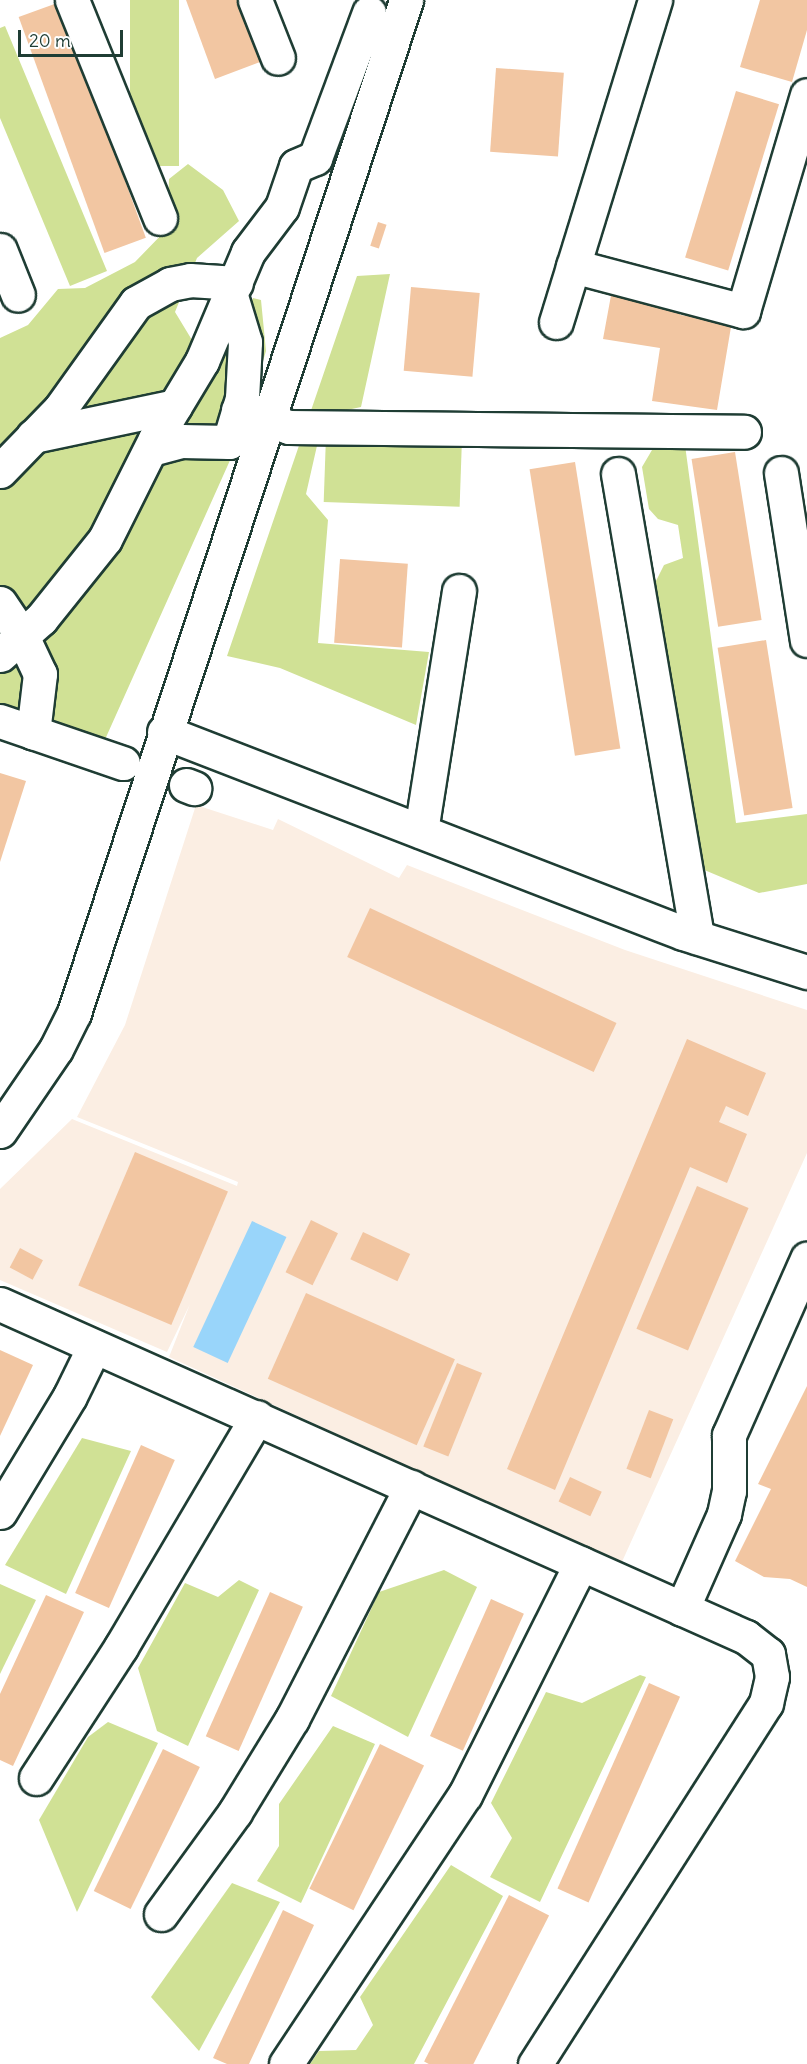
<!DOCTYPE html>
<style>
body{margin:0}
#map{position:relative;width:807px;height:2064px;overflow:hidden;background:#fff;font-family:Delius,sans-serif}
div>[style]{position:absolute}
.built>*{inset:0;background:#fbeee3}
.green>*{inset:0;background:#d0e195;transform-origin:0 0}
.water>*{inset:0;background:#99d5fa;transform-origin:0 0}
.building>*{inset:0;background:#f2c6a2;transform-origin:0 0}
.roads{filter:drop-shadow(2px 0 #1f3d34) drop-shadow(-2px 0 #1f3d34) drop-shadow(0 2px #1f3d34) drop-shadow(0 -2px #1f3d34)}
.minor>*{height:33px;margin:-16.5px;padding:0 16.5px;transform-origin:16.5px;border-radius:16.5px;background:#fff}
span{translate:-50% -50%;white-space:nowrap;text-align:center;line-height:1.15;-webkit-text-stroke:5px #fff;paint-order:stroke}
.scale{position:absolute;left:18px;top:30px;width:105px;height:27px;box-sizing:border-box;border:3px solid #1f3d34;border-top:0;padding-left:8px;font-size:18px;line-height:21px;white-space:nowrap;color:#1f3d34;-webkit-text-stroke:4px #fff;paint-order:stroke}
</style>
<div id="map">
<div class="built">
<i style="clip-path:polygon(196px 805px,273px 830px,278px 819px,399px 878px,407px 865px,625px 950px,807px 1010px,807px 1153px,621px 1564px,169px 1357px,190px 1304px,167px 1352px,0 1280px,0 1189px,72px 1119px,237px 1186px,238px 1182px,77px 1117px,125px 1025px)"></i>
</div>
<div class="green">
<i style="left:130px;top:0;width:49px;height:166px"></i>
<i style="clip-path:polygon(5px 26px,107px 271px,70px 286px,0 118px,0 28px)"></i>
<i style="clip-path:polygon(188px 164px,223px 190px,239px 221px,197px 258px,175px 312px,195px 345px,231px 349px,253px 298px,261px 300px,266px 351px,240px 438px,103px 744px,0 704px,0 338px,28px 325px,58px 289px,85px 288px,135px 262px,167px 229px,169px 179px)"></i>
<i style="clip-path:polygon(390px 274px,361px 407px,324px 415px,306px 494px,328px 520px,318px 643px,429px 652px,416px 725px,280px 668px,227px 656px,357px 276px)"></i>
<i style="left:326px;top:436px;width:136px;height:66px;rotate:2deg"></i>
<i style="clip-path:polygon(685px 445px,736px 823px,807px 814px,807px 884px,759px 893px,702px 869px,652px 589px,664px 565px,683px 558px,678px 525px,658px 519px,649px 509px,642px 467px,652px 450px)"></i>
<i style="clip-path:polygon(82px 1438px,131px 1451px,66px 1594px,5px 1565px)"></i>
<i style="clip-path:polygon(444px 1570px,477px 1587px,408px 1737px,331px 1696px,379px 1592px)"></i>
<i style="clip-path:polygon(239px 1580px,259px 1590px,188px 1746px,157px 1731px,138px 1668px,185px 1583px,218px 1597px)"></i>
<i style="clip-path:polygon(0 1584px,36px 1600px,0 1674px)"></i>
<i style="clip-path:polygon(640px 1675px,646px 1677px,540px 1902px,490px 1877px,512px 1838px,491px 1803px,546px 1692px,582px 1703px)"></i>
<i style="clip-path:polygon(108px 1722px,158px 1743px,77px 1912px,39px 1820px,88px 1737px)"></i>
<i style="clip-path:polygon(333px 1726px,375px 1744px,301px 1903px,257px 1881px,279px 1846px,279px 1804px)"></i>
<i style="clip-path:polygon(451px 1865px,503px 1896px,414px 2064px,310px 2064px,319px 2051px,356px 2050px,373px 2025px,360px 1997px)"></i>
<i style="clip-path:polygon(232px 1883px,280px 1902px,199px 2051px,151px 1997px)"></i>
</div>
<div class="water">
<i style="left:252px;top:1221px;width:38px;height:139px;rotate:25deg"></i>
</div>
<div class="building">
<i style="clip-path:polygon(186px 0,237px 0,260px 62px,215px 79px)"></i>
<i style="clip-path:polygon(760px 0,807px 0,807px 30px,792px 82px,740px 67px)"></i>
<i style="left:60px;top:2px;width:251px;height:44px;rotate:70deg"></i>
<i style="left:496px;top:68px;width:68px;height:84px;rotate:4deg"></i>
<i style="left:736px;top:91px;width:45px;height:174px;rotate:17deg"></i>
<i style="left:378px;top:222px;width:9px;height:25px;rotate:18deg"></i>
<i style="left:411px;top:287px;width:69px;height:84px;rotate:5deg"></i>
<i style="clip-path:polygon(612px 290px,639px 294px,639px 302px,680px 306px,680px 315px,732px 321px,717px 410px,652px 401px,660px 348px,603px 339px)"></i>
<i style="left:735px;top:452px;width:170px;height:44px;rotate:81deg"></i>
<i style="left:575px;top:462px;width:290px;height:46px;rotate:81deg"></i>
<i style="left:340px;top:559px;width:68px;height:84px;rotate:4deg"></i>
<i style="left:766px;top:640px;width:170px;height:49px;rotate:81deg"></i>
<i style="clip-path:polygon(0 773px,26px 781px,0 862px)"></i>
<i style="left:370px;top:908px;width:272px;height:54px;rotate:25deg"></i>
<i style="clip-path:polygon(687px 1039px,766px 1073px,748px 1116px,726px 1106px,719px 1122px,747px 1134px,727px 1183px,690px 1167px,555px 1490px,507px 1469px)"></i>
<i style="left:135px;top:1152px;width:101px;height:145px;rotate:23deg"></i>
<i style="left:697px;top:1186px;width:56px;height:155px;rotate:23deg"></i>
<i style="left:311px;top:1220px;width:30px;height:58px;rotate:26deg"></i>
<i style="left:363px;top:1232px;width:52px;height:30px;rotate:25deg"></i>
<i style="left:20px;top:1248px;width:26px;height:22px;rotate:28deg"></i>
<i style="left:306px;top:1293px;width:163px;height:94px;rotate:24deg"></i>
<i style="clip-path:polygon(0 1350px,33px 1365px,0 1436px)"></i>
<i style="left:457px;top:1363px;width:27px;height:90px;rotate:22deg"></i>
<i style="clip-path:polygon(807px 1386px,807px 1587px,790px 1579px,764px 1577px,735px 1561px,771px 1489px,758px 1484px)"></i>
<i style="left:649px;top:1410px;width:26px;height:63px;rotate:21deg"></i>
<i style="left:141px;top:1445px;width:37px;height:162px;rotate:24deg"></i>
<i style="left:570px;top:1477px;width:35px;height:27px;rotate:25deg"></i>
<i style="left:270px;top:1592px;width:36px;height:158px;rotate:24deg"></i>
<i style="clip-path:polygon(46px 1595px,84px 1612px,13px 1766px,0 1760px,0 1694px)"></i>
<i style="left:491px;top:1599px;width:36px;height:150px;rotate:24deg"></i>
<i style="left:649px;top:1683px;width:34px;height:225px;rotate:24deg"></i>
<i style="left:380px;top:1744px;width:49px;height:161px;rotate:26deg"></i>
<i style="left:163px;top:1749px;width:41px;height:158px;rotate:26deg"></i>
<i style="left:509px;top:1895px;width:45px;height:187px;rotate:27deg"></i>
<i style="clip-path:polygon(283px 1910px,314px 1925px,249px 2064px,227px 2064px,213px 2058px)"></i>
</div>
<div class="roads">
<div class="minor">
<i style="left:72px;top:0;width:235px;rotate:68deg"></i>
<i style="left:255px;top:0;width:62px;rotate:68.4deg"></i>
<i style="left:0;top:250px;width:48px;rotate:68.2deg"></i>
<i style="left:573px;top:266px;width:176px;rotate:14.8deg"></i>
<i style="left:743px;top:311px;width:225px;rotate:-73.5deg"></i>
<i style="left:556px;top:322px;width:337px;rotate:-72.9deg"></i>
<i style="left:238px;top:410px;width:54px;rotate:18.4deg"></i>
<i style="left:289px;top:427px;width:455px;rotate:0.6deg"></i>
<i style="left:33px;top:436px;width:145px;rotate:-11.9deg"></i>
<i style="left:151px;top:449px;width:31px;rotate:-15deg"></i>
<i style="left:181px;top:441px;width:48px;rotate:1.2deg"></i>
<i style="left:229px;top:442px;width:46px;rotate:-73.5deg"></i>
<i style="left:242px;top:398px;width:56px;rotate:-86.9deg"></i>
<i style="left:245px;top:342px;width:48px;rotate:-106.9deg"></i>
<i style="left:0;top:471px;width:86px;rotate:-45.9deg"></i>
<i style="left:60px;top:409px;width:130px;rotate:-54.4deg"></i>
<i style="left:136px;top:303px;width:39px;rotate:-29deg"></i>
<i style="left:170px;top:284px;width:20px;rotate:-11deg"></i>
<i style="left:190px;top:280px;width:46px;rotate:3.7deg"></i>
<i style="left:781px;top:473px;width:169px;rotate:81.2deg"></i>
<i style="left:618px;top:474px;width:470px;rotate:80.3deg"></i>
<i style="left:0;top:603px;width:40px;rotate:56deg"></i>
<i style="left:22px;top:636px;width:42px;rotate:64.7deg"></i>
<i style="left:40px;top:674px;width:59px;rotate:96.8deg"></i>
<i style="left:0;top:655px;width:55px;rotate:-41.3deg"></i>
<i style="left:41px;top:619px;width:102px;rotate:-51.3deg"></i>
<i style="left:105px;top:539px;width:112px;rotate:-63.4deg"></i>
<i style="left:155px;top:439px;width:91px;rotate:-58.9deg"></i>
<i style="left:202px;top:361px;width:118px;rotate:-67.1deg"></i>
<i style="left:248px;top:252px;width:56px;rotate:-52.9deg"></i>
<i style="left:282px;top:207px;width:43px;rotate:-71.1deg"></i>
<i style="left:296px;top:166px;width:21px;rotate:-23deg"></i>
<i style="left:315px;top:158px;width:155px;rotate:-69.6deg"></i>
<i style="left:0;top:721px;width:130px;rotate:18.9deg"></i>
<i style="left:164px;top:732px;width:557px;rotate:21.17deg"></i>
<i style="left:683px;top:933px;width:130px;rotate:17.5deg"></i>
<i style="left:186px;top:785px;width:9px;rotate:21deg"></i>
<i style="left:421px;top:831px;width:243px;rotate:-81deg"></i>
<i style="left:0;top:1131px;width:99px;rotate:-55.7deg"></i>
<i style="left:56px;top:1049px;width:40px;rotate:-63.4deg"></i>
<i style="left:74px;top:1013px;width:1066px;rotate:-71.85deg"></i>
<i style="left:0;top:1304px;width:817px;rotate:24.06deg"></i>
<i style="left:746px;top:1637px;width:28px;rotate:38deg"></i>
<i style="left:768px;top:1654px;width:23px;rotate:80deg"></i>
<i style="left:772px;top:1677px;width:27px;rotate:103deg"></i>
<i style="left:766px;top:1703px;width:429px;rotate:122.6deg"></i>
<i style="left:0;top:1512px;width:135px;rotate:-58.9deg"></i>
<i style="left:70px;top:1396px;width:55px;rotate:-63.9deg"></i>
<i style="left:682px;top:1609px;width:104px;rotate:-66.1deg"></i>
<i style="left:724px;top:1514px;width:24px;rotate:-78deg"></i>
<i style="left:729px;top:1491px;width:56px;rotate:-90deg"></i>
<i style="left:729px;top:1435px;width:193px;rotate:-66.1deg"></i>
<i style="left:36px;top:1778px;width:156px;rotate:-57deg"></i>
<i style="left:121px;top:1647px;width:267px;rotate:-59.4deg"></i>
<i style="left:161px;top:1914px;width:126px;rotate:-54deg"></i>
<i style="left:235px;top:1812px;width:109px;rotate:-58.5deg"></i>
<i style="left:292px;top:1719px;width:261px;rotate:-62.8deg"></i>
<i style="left:286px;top:2064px;width:323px;rotate:-56.4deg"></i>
<i style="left:465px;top:1795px;width:259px;rotate:-63.4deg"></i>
</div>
</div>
<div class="scale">20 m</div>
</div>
